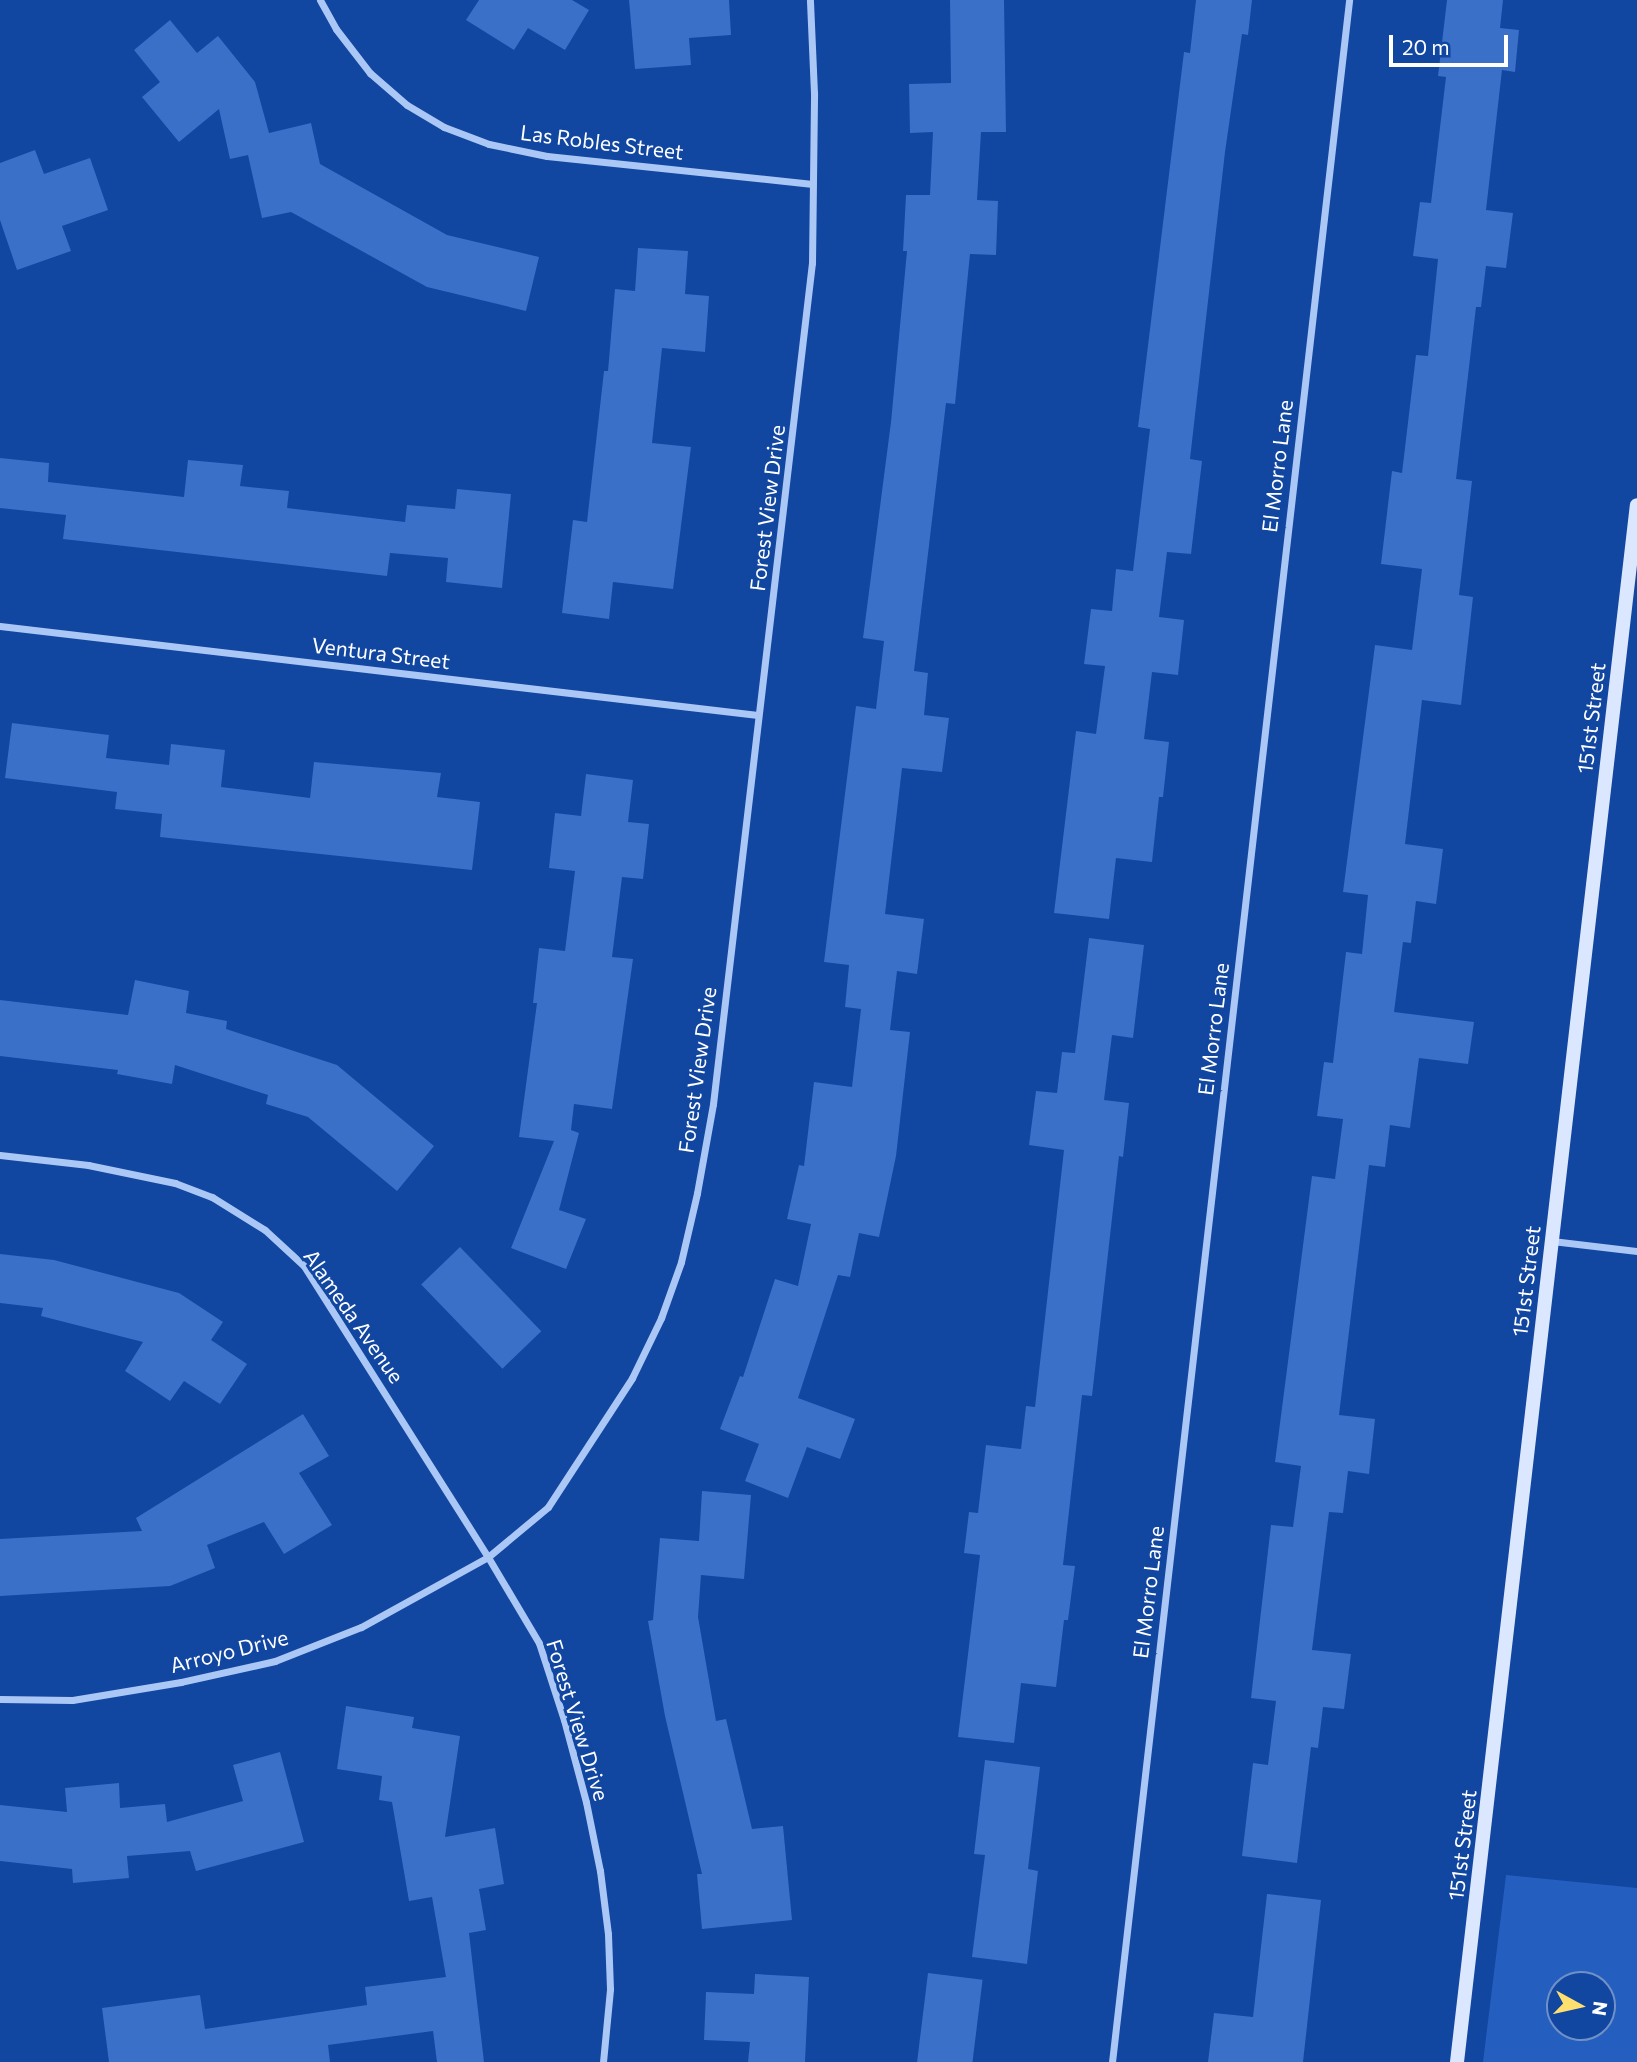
<!DOCTYPE html>
<style>
body{margin:0}
#map{position:relative;width:1637px;height:2062px;overflow:hidden;background:#1146a1;font-family:Commissioner,sans-serif}
div>[style]{position:absolute}
.green>*{inset:0;background:#245fbf}
.building>*{inset:0;background:#3a70c8;transform-origin:0 0}
.street>*{height:7px;margin:-3.5px;padding:0 3.5px;transform-origin:3.5px;border-radius:3.5px;background:#aac7f5}
.secondary>*{height:14px;margin:-7px;padding:0 7px;transform-origin:7px;border-radius:7px;background:#dbe7fe}
span{translate:-50% -50%;white-space:nowrap;text-align:center;line-height:1.15;-webkit-text-stroke:6px #1146a1;paint-order:stroke}
.street-label{font-size:21px;color:#fff}
.north{position:absolute;left:1546px;top:1971px;width:70px;height:70px;box-sizing:border-box;background:#1146a1;border:2px solid #7090c7;border-radius:50%;rotate:98deg;font-size:19px;font-weight:700;line-height:28px;text-align:center;color:#fff}
.north::after{content:'';display:block;margin:auto;width:24px;height:32px;background:#ffdf6e;clip-path:polygon(50% 0,100% 100%,50% 72%,0 100%)}
.scale{position:absolute;left:1389px;top:35px;width:119px;height:32px;box-sizing:border-box;border:4px solid #fff;border-top:0;padding-left:9px;font-size:21px;line-height:24px;white-space:nowrap;color:#fff;-webkit-text-stroke:5px #1146a1;paint-order:stroke}
</style>
<div id="map">
<div class="green">
<i style="clip-path:polygon(evenodd,1506px 1875px,1637px 1888px,1637px 2062px,1483px 2062px,1506px 1875px,1602px 1985px,1602px 2027px,1560px 2027px,1560px 1985px,1602px 1985px)"></i>
</div>
<div class="building">
<i style="clip-path:polygon(479px 0,572px 0,589px 10px,565px 50px,528px 28px,514px 50px,466px 20px)"></i>
<i style="clip-path:polygon(629px 0,729px 0,731px 35px,689px 38px,691px 65px,635px 69px)"></i>
<i style="clip-path:polygon(950px 0,1004px 0,1006px 132px,981px 132px,977px 200px,998px 201px,996px 255px,970px 254px,955px 404px,946px 403px,914px 671px,928px 673px,924px 715px,949px 718px,942px 772px,902px 768px,885px 914px,924px 919px,917px 974px,897px 971px,890px 1030px,910px 1032px,896px 1156px,879px 1237px,859px 1233px,850px 1277px,838px 1275px,798px 1398px,855px 1419px,840px 1459px,807px 1447px,788px 1498px,745px 1481px,759px 1444px,720px 1429px,740px 1376px,743px 1377px,775px 1279px,798px 1286px,811px 1224px,787px 1219px,799px 1165px,804px 1166px,814px 1082px,852px 1087px,861px 1009px,845px 1007px,849px 965px,824px 962px,856px 706px,876px 709px,884px 641px,863px 638px,891px 422px,907px 251px,903px 251px,906px 195px,930px 195px,933px 132px,910px 133px,909px 84px,951px 83px)"></i>
<i style="clip-path:polygon(1196px 0,1252px 0,1248px 35px,1242px 34px,1225px 152px,1190px 459px,1202px 461px,1191px 554px,1167px 552px,1159px 617px,1184px 620px,1178px 675px,1152px 672px,1144px 739px,1169px 742px,1163px 797px,1159px 797px,1152px 862px,1116px 858px,1109px 919px,1054px 913px,1076px 731px,1096px 734px,1105px 666px,1084px 664px,1091px 609px,1112px 611px,1116px 569px,1133px 571px,1150px 429px,1138px 427px,1184px 52px,1190px 53px)"></i>
<i style="clip-path:polygon(1447px 0,1503px 0,1500px 28px,1519px 30px,1515px 72px,1502px 70px,1486px 210px,1513px 213px,1506px 268px,1486px 266px,1481px 307px,1476px 307px,1456px 479px,1472px 481px,1459px 595px,1473px 597px,1461px 705px,1422px 700px,1405px 844px,1443px 849px,1436px 904px,1416px 901px,1411px 943px,1403px 942px,1394px 1012px,1474px 1022px,1468px 1064px,1419px 1058px,1410px 1128px,1390px 1125px,1385px 1167px,1369px 1165px,1339px 1415px,1375px 1419px,1369px 1474px,1348px 1471px,1343px 1513px,1329px 1512px,1312px 1650px,1351px 1654px,1344px 1709px,1323px 1707px,1318px 1748px,1311px 1747px,1297px 1863px,1242px 1856px,1253px 1763px,1268px 1765px,1276px 1701px,1251px 1698px,1271px 1525px,1293px 1527px,1301px 1466px,1275px 1462px,1312px 1176px,1335px 1179px,1343px 1119px,1317px 1116px,1324px 1062px,1333px 1063px,1346px 952px,1362px 954px,1368px 895px,1343px 892px,1375px 645px,1412px 650px,1422px 569px,1381px 564px,1392px 471px,1402px 473px,1416px 355px,1428px 356px,1438px 259px,1413px 256px,1420px 202px,1431px 203px,1446px 77px,1438px 76px)"></i>
<i style="clip-path:polygon(170px 20px,197px 53px,218px 36px,255px 82px,269px 133px,311px 123px,320px 164px,447px 235px,539px 257px,526px 311px,427px 287px,291px 212px,262px 218px,248px 155px,230px 159px,219px 109px,179px 142px,142px 97px,160px 82px,134px 50px)"></i>
<i style="clip-path:polygon(35px 150px,44px 174px,90px 158px,108px 210px,62px 226px,71px 251px,17px 270px,0 220px,0 163px)"></i>
<i style="clip-path:polygon(638px 248px,688px 251px,685px 294px,709px 296px,705px 352px,662px 348px,652px 443px,691px 447px,673px 589px,613px 582px,609px 619px,562px 613px,573px 520px,587px 522px,604px 371px,608px 371px,615px 289px,635px 291px)"></i>
<i style="clip-path:polygon(0 458px,49px 463px,48px 482px,184px 497px,188px 460px,243px 465px,240px 486px,289px 491px,287px 508px,405px 522px,407px 505px,455px 509px,457px 489px,511px 494px,502px 588px,446px 582px,448px 558px,390px 553px,387px 576px,63px 539px,66px 515px,0 508px)"></i>
<i style="clip-path:polygon(12px 723px,109px 735px,106px 758px,169px 765px,171px 744px,225px 750px,221px 787px,310px 798px,314px 762px,441px 773px,437px 797px,480px 802px,472px 870px,160px 837px,162px 814px,115px 809px,117px 792px,5px 778px)"></i>
<i style="clip-path:polygon(586px 774px,633px 780px,628px 822px,649px 824px,643px 879px,622px 877px,612px 957px,633px 959px,612px 1109px,574px 1104px,571px 1130px,579px 1133px,559px 1210px,586px 1219px,566px 1269px,511px 1248px,554px 1141px,519px 1137px,537px 1003px,533px 1003px,539px 948px,565px 951px,575px 871px,549px 868px,555px 813px,581px 816px)"></i>
<i style="clip-path:polygon(1089px 938px,1144px 945px,1133px 1038px,1112px 1035px,1104px 1100px,1129px 1103px,1123px 1157px,1119px 1156px,1092px 1396px,1082px 1395px,1063px 1565px,1075px 1566px,1068px 1620px,1064px 1620px,1056px 1687px,1021px 1683px,1014px 1743px,958px 1737px,980px 1555px,964px 1553px,969px 1512px,978px 1513px,986px 1445px,1021px 1449px,1026px 1406px,1035px 1407px,1064px 1150px,1029px 1145px,1036px 1091px,1057px 1093px,1062px 1052px,1075px 1053px)"></i>
<i style="clip-path:polygon(135px 980px,189px 991px,186px 1013px,227px 1021px,226px 1029px,337px 1065px,434px 1146px,397px 1191px,308px 1117px,266px 1104px,268px 1095px,175px 1065px,172px 1084px,117px 1074px,118px 1070px,0 1056px,0 1000px,128px 1015px)"></i>
<i style="left:460px;top:1247px;width:117px;height:54px;rotate:46deg"></i>
<i style="clip-path:polygon(0 1254px,54px 1260px,179px 1293px,223px 1322px,211px 1340px,247px 1364px,220px 1404px,184px 1381px,170px 1401px,125px 1371px,143px 1342px,41px 1316px,43px 1308px,0 1303px)"></i>
<i style="clip-path:polygon(303px 1414px,329px 1456px,299px 1473px,332px 1525px,284px 1554px,264px 1522px,207px 1545px,215px 1568px,170px 1586px,0 1596px,0 1539px,142px 1531px,136px 1518px)"></i>
<i style="clip-path:polygon(702px 1491px,751px 1495px,744px 1579px,701px 1575px,698px 1617px,716px 1721px,726px 1719px,752px 1829px,783px 1826px,792px 1920px,702px 1929px,697px 1874px,702px 1874px,665px 1716px,648px 1621px,653px 1620px,660px 1538px,699px 1541px)"></i>
<i style="clip-path:polygon(346px 1706px,414px 1717px,412px 1728px,460px 1736px,445px 1837px,495px 1828px,504px 1884px,479px 1889px,486px 1930px,469px 1933px,484px 2062px,437px 2062px,433px 2031px,328px 2045px,330px 2062px,109px 2062px,102px 2008px,200px 1995px,205px 2029px,367px 2005px,365px 1987px,446px 1977px,432px 1897px,409px 1901px,392px 1802px,379px 1800px,382px 1776px,337px 1769px)"></i>
<i style="clip-path:polygon(280px 1752px,304px 1842px,196px 1871px,190px 1851px,127px 1856px,129px 1878px,73px 1883px,72px 1869px,0 1861px,0 1805px,67px 1812px,65px 1788px,119px 1783px,120px 1808px,165px 1804px,167px 1822px,243px 1801px,233px 1765px)"></i>
<i style="clip-path:polygon(985px 1760px,1040px 1767px,1028px 1869px,1038px 1871px,1027px 1964px,972px 1957px,985px 1855px,974px 1854px)"></i>
<i style="clip-path:polygon(1267px 1894px,1321px 1900px,1303px 2062px,1208px 2062px,1214px 2013px,1253px 2017px)"></i>
<i style="left:928px;top:1973px;width:55px;height:90px;rotate:7deg"></i>
<i style="clip-path:polygon(755px 1974px,809px 1977px,805px 2062px,748px 2062px,750px 2042px,704px 2040px,706px 1992px,754px 1994px)"></i>
</div>
<div class="street">
<i style="left:320px;top:0;width:33px;rotate:61deg"></i>
<i style="left:336px;top:29px;width:56px;rotate:52.3deg"></i>
<i style="left:370px;top:73px;width:49px;rotate:40.9deg"></i>
<i style="left:407px;top:105px;width:43px;rotate:30.7deg"></i>
<i style="left:444px;top:127px;width:48px;rotate:20.7deg"></i>
<i style="left:489px;top:144px;width:59px;rotate:11.7deg"></i>
<i style="left:547px;top:156px;width:267px;rotate:6deg"></i>
<i style="left:0;top:626px;width:763px;rotate:6.7deg"></i>
<i style="left:0;top:1155px;width:89px;rotate:6.5deg"></i>
<i style="left:88px;top:1165px;width:89px;rotate:11.7deg"></i>
<i style="left:175px;top:1183px;width:40px;rotate:21deg"></i>
<i style="left:212px;top:1197px;width:62px;rotate:31.9deg"></i>
<i style="left:265px;top:1230px;width:53px;rotate:42.7deg"></i>
<i style="left:304px;top:1266px;width:344px;rotate:57.7deg"></i>
<i style="left:488px;top:1557px;width:145px;rotate:151.1deg"></i>
<i style="left:361px;top:1627px;width:92px;rotate:158.4deg"></i>
<i style="left:275px;top:1661px;width:96px;rotate:167.4deg"></i>
<i style="left:181px;top:1682px;width:110px;rotate:170.6deg"></i>
<i style="left:72px;top:1700px;width:72px;rotate:-179.2deg"></i>
<i style="left:1552px;top:1241px;width:86px;rotate:6.7deg"></i>
<i style="left:603px;top:2062px;width:73px;rotate:-84.5deg"></i>
<i style="left:610px;top:1989px;width:55px;rotate:-92.1deg"></i>
<i style="left:608px;top:1934px;width:64px;rotate:-97.2deg"></i>
<i style="left:600px;top:1871px;width:70px;rotate:-101.5deg"></i>
<i style="left:586px;top:1802px;width:85px;rotate:-105deg"></i>
<i style="left:564px;top:1720px;width:81px;rotate:-108deg"></i>
<i style="left:539px;top:1643px;width:100px;rotate:-120.7deg"></i>
<i style="left:488px;top:1557px;width:78px;rotate:-39.8deg"></i>
<i style="left:548px;top:1507px;width:154px;rotate:-56.9deg"></i>
<i style="left:632px;top:1378px;width:67px;rotate:-64.2deg"></i>
<i style="left:661px;top:1318px;width:59px;rotate:-70.3deg"></i>
<i style="left:681px;top:1262px;width:71px;rotate:-76.9deg"></i>
<i style="left:697px;top:1193px;width:90px;rotate:-79.8deg"></i>
<i style="left:713px;top:1104px;width:847px;rotate:-83.29deg"></i>
<i style="left:812px;top:263px;width:170px;rotate:-89.3deg"></i>
<i style="left:814px;top:93px;width:93px;rotate:-92.5deg"></i>
<i style="left:1112px;top:2062px;width:2076px;rotate:-83.44deg"></i>
</div>
<div class="secondary">
<i style="left:1457px;top:2062px;width:1567px;rotate:-83.41deg"></i>
</div>
<div class="street-label">
<span style="left:602px;top:142px;rotate:7deg">Las Robles Street</span>
<span style="left:1277px;top:466px;rotate:-83deg">El Morro Lane</span>
<span style="left:767px;top:508px;rotate:-83deg">Forest View Drive</span>
<span style="left:381px;top:653px;rotate:7deg">Ventura Street</span>
<span style="left:1591px;top:718px;rotate:-83deg">151st Street</span>
<span style="left:1213px;top:1029px;rotate:-83deg">El Morro Lane</span>
<span style="left:697px;top:1070px;rotate:-82deg">Forest View Drive</span>
<span style="left:1526px;top:1281px;rotate:-83deg">151st Street</span>
<span style="left:354px;top:1316px;rotate:55deg">Alameda Avenue</span>
<span style="left:1148px;top:1592px;rotate:-83deg">El Morro Lane</span>
<span style="left:229px;top:1651px;rotate:-14deg">Arroyo Drive</span>
<span style="left:578px;top:1720px;rotate:73deg">Forest View Drive</span>
<span style="left:1462px;top:1845px;rotate:-83deg">151st Street</span>
</div>
<div class="north">N</div>
<div class="scale">20 m</div>
</div>
